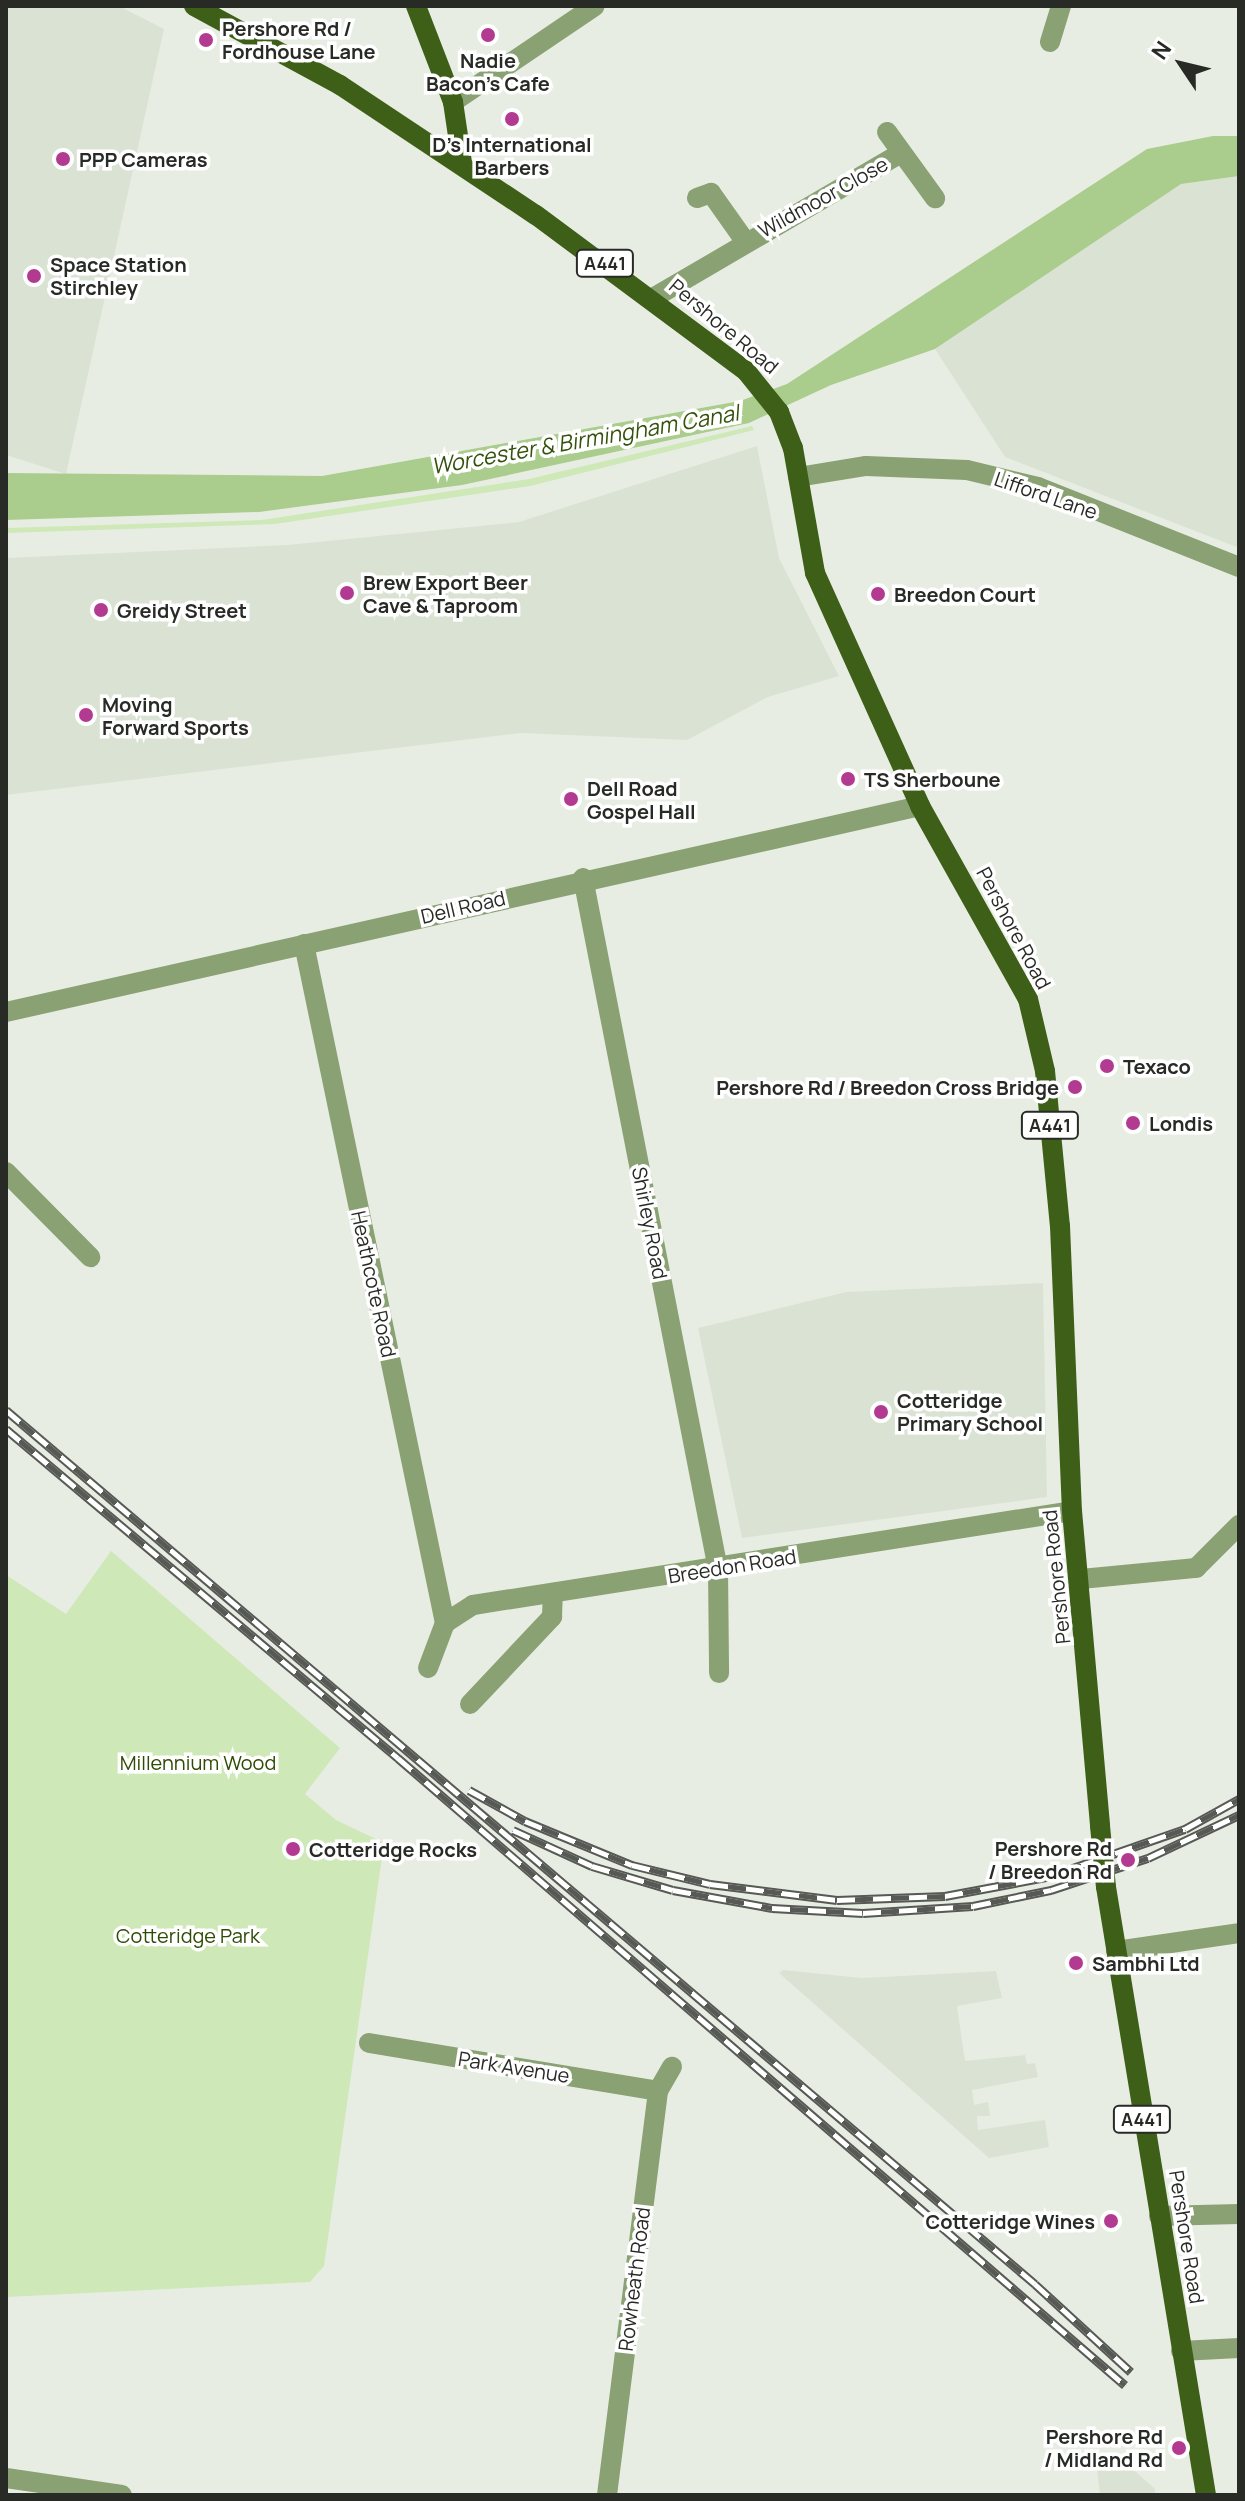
<!DOCTYPE html>
<style>
body{margin:0}
#map{position:relative;width:1245px;height:2501px;overflow:hidden;background:#e8ede4;font-family:Manrope,sans-serif}
div>[style]{position:absolute}
.built>*{inset:0;background:#dae3d3}
.green>*{inset:0;background:#cee8b8}
.water>*{inset:0;background:#aacc8c}
.minor>*{height:20px;margin:-10px;padding:0 10px;transform-origin:10px;border-radius:10px;background:#89a173}
.tertiary>*{height:20px;margin:-10px;padding:0 10px;transform-origin:10px;border-radius:10px;background:#89a173}
.primary>*{height:20px;margin:-10px;padding:0 10px;transform-origin:10px;border-radius:10px;background:#3e5f17}
.rail>*{height:9px;margin-top:-4.5px;transform-origin:0;background:repeating-linear-gradient(90deg,#fff 0 18px,#565954 0 36px);box-sizing:border-box;border-block:2px solid #565954}
.primary-bridge>*{height:20px;margin:-10px;padding:0 10px;transform-origin:10px;border-radius:10px;background:#3e5f17}
.dots>*{width:22px;height:22px;translate:-50% -50%;box-sizing:border-box;border:4px solid #fff;border-radius:50%}
span{translate:-50% -50%;white-space:nowrap;text-align:center;line-height:1.15;-webkit-text-stroke:7px #fff;paint-order:stroke}
.shield-label span{padding:2px 6px;background:#fff;border:2px solid;border-radius:6px;-webkit-text-stroke-width:0}
.shield-label{font-size:18px;color:#282a26;font-weight:700}
.poi-label{font-size:20px;color:#282a26;font-weight:700}
.left{translate:0 -50%;text-align:left}
.right{translate:-100% -50%;text-align:right}
.street-label{font-size:20px;color:#282a26}
.park-label{font-size:20px;color:#2f4c05}
.water-label{font-size:22px;color:#34520d;font-style:italic}
.frame{position:absolute;inset:0;border:8px solid #282a26;pointer-events:none}
.north{position:absolute;left:1141px;top:24px;width:80px;height:80px;-webkit-text-stroke:6px #fff;paint-order:stroke;rotate:305deg;font-size:22px;font-weight:700;line-height:32px;text-align:center;color:#282a26}
.north::after{content:'';display:block;margin:auto;width:28px;height:36px;background:#282a26;clip-path:polygon(50% 0,100% 100%,50% 72%,0 100%)}
</style>
<div id="map">
<div class="built">
<i style="clip-path:polygon(6px 6px,119px 6px,164px 29px,66px 474px,6px 455px)"></i>
<i style="clip-path:polygon(1239px 176px,1239px 548px,1005px 457px,935px 349px,1181px 184px)"></i>
<i style="clip-path:polygon(757px 446px,779px 558px,839px 676px,768px 697px,687px 740px,521px 733px,6px 795px,6px 558px,287px 545px,519px 522px)"></i>
<i style="clip-path:polygon(1043px 1283px,1047px 1497px,742px 1538px,698px 1328px,846px 1292px)"></i>
<i style="clip-path:polygon(783px 1970px,862px 1978px,996px 1971px,1002px 1998px,957px 2006px,965px 2061px,1025px 2055px,1027px 2064px,1035px 2063px,1038px 2077px,972px 2090px,974px 2105px,988px 2102px,990px 2116px,977px 2116px,978px 2130px,1045px 2120px,1049px 2147px,989px 2158px,779px 1973px)"></i>
<i style="clip-path:polygon(1095px 2451px,1124px 2461px,1155px 2489px,1155px 2495px,1100px 2495px)"></i>
</div>
<div class="green">
<i style="clip-path:polygon(752px 426px,754px 430px,530px 486px,275px 524px,6px 533px,6px 528px,262px 520px,529px 479px)"></i>
<i style="clip-path:polygon(111px 1551px,340px 1748px,305px 1794px,336px 1820px,384px 1843px,324px 2266px,310px 2282px,6px 2297px,6px 1575px,66px 1614px)"></i>
</div>
<div class="water">
<i style="clip-path:polygon(1213px 136px,1239px 136px,1239px 176px,1181px 184px,935px 349px,831px 385px,749px 423px,462px 485px,259px 512px,6px 520px,6px 473px,322px 476px,740px 401px,787px 384px,1147px 149px)"></i>
</div>
<div class="minor">
<i style="left:1050px;top:42px;width:38px;rotate:-73deg"></i>
<i style="left:453px;top:102px;width:171px;rotate:-34.1deg"></i>
<i style="left:887px;top:132px;width:82px;rotate:54deg"></i>
<i style="left:697px;top:198px;width:15px;rotate:-20deg"></i>
<i style="left:711px;top:193px;width:59px;rotate:54.7deg"></i>
<i style="left:653px;top:298px;width:287px;rotate:-30.3deg"></i>
<i style="left:583px;top:878px;width:704px;rotate:78.95deg"></i>
<i style="left:718px;top:1569px;width:104px;rotate:89.4deg"></i>
<i style="left:304px;top:944px;width:693px;rotate:78.27deg"></i>
<i style="left:6px;top:1012px;width:937px;rotate:-12.7deg"></i>
<i style="left:6px;top:1172px;width:120px;rotate:45.3deg"></i>
<i style="left:1081px;top:1579px;width:116px;rotate:-5.5deg"></i>
<i style="left:1196px;top:1568px;width:61px;rotate:-45deg"></i>
<i style="left:428px;top:1668px;width:48px;rotate:-69.3deg"></i>
<i style="left:445px;top:1623px;width:33px;rotate:-33deg"></i>
<i style="left:473px;top:1605px;width:606px;rotate:-8.92deg"></i>
<i style="left:470px;top:1704px;width:120px;rotate:-46.7deg"></i>
<i style="left:552px;top:1617px;width:24px;rotate:-88deg"></i>
<i style="left:1116px;top:1951px;width:124px;rotate:-8.3deg"></i>
<i style="left:369px;top:2043px;width:293px;rotate:9.4deg"></i>
<i style="left:1159px;top:2216px;width:80px;rotate:-1.4deg"></i>
<i style="left:1181px;top:2351px;width:58px;rotate:-3deg"></i>
<i style="left:6px;top:2478px;width:117px;rotate:8.3deg"></i>
<i style="left:607px;top:2495px;width:407px;rotate:-82.8deg"></i>
<i style="left:658px;top:2091px;width:28px;rotate:-60deg"></i>
</div>
<div class="tertiary">
<i style="left:798px;top:477px;width:69px;rotate:-9.2deg"></i>
<i style="left:866px;top:466px;width:101px;rotate:2.3deg"></i>
<i style="left:967px;top:470px;width:73px;rotate:13.5deg"></i>
<i style="left:1038px;top:487px;width:216px;rotate:21.7deg"></i>
</div>
<div class="primary">
<i style="left:194px;top:6px;width:166px;rotate:28.4deg"></i>
<i style="left:340px;top:85px;width:235px;rotate:33.6deg"></i>
<i style="left:536px;top:215px;width:262px;rotate:36.6deg"></i>
<i style="left:746px;top:371px;width:53px;rotate:51.2deg"></i>
<i style="left:779px;top:412px;width:39px;rotate:69deg"></i>
<i style="left:793px;top:448px;width:127px;rotate:80deg"></i>
<i style="left:815px;top:573px;width:256px;rotate:65.7deg"></i>
<i style="left:920px;top:806px;width:221px;rotate:60.8deg"></i>
<i style="left:1028px;top:999px;width:74px;rotate:76.7deg"></i>
<i style="left:1045px;top:1071px;width:156px;rotate:84.5deg"></i>
<i style="left:1060px;top:1226px;width:285px;rotate:87.6deg"></i>
<i style="left:1072px;top:1511px;width:316px;rotate:84.9deg"></i>
<i style="left:416px;top:6px;width:103px;rotate:68.9deg"></i>
<i style="left:453px;top:102px;width:62px;rotate:81.6deg"></i>
<i style="left:1106px;top:1887px;width:616px;rotate:80.66deg"></i>
</div>
<div class="rail">
<i style="left:6px;top:1410px;width:1350px;rotate:40.34deg"></i>
<i style="left:1035px;top:2284px;width:130px;rotate:42.5deg"></i>
<i style="left:6px;top:1429px;width:512px;rotate:40.01deg"></i>
<i style="left:398px;top:1758px;width:960px;rotate:40.78deg"></i>
<i style="left:469px;top:1790px;width:64px;rotate:29deg"></i>
<i style="left:525px;top:1821px;width:116px;rotate:22.4deg"></i>
<i style="left:632px;top:1865px;width:80px;rotate:13.7deg"></i>
<i style="left:710px;top:1884px;width:128px;rotate:7.2deg"></i>
<i style="left:837px;top:1900px;width:108px;rotate:-2.1deg"></i>
<i style="left:945px;top:1896px;width:104px;rotate:-10.6deg"></i>
<i style="left:1047px;top:1877px;width:146px;rotate:-19.2deg"></i>
<i style="left:1185px;top:1829px;width:62px;rotate:-29.1deg"></i>
<i style="left:513px;top:1830px;width:87px;rotate:24.5deg"></i>
<i style="left:592px;top:1866px;width:84px;rotate:16.5deg"></i>
<i style="left:673px;top:1890px;width:101px;rotate:10.3deg"></i>
<i style="left:772px;top:1908px;width:91px;rotate:3.1deg"></i>
<i style="left:863px;top:1913px;width:110px;rotate:-3.6deg"></i>
<i style="left:973px;top:1906px;width:80px;rotate:-11.6deg"></i>
<i style="left:1051px;top:1890px;width:102px;rotate:-18.3deg"></i>
<i style="left:1148px;top:1858px;width:101px;rotate:-25.3deg"></i>
</div>
<div class="primary-bridge">
<i style="left:1100px;top:1826px;width:61px;rotate:84.4deg"></i>
</div>
<div class="dots">
<i style="left:488px;top:35px;background:#b23b91"></i>
<i style="left:206px;top:40px;background:#b23b91"></i>
<i style="left:512px;top:119px;background:#b23b91"></i>
<i style="left:63px;top:159px;background:#b23b91"></i>
<i style="left:34px;top:276px;background:#b23b91"></i>
<i style="left:347px;top:593px;background:#b23b91"></i>
<i style="left:878px;top:594px;background:#b23b91"></i>
<i style="left:101px;top:610px;background:#b23b91"></i>
<i style="left:86px;top:715px;background:#b23b91"></i>
<i style="left:848px;top:779px;background:#b23b91"></i>
<i style="left:571px;top:799px;background:#b23b91"></i>
<i style="left:1107px;top:1066px;background:#b23b91"></i>
<i style="left:1075px;top:1087px;background:#b23b91"></i>
<i style="left:1133px;top:1123px;background:#b23b91"></i>
<i style="left:881px;top:1412px;background:#b23b91"></i>
<i style="left:293px;top:1849px;background:#b23b91"></i>
<i style="left:1128px;top:1860px;background:#b23b91"></i>
<i style="left:1076px;top:1963px;background:#b23b91"></i>
<i style="left:1111px;top:2221px;background:#b23b91"></i>
<i style="left:1179px;top:2448px;background:#b23b91"></i>
</div>
<div class="shield-label">
<span style="left:605px;top:263px">A441</span>
<span style="left:1050px;top:1125px">A441</span>
<span style="left:1142px;top:2119px">A441</span>
</div>
<div class="poi-label">
<span class="left" style="left:222px;top:40px">Pershore Rd /<br>Fordhouse Lane</span>
<span style="left:488px;top:72px">Nadie<br>Bacon's Cafe</span>
<span style="left:512px;top:156px">D's International<br>Barbers</span>
<span class="left" style="left:79px;top:159px">PPP Cameras</span>
<span class="left" style="left:50px;top:276px">Space Station<br>Stirchley</span>
<span class="left" style="left:363px;top:594px">Brew Export Beer<br>Cave &amp; Taproom</span>
<span class="left" style="left:894px;top:594px">Breedon Court</span>
<span class="left" style="left:117px;top:610px">Greidy Street</span>
<span class="left" style="left:102px;top:716px">Moving<br>Forward Sports</span>
<span class="left" style="left:864px;top:779px">TS Sherboune</span>
<span class="left" style="left:587px;top:800px">Dell Road<br>Gospel Hall</span>
<span class="left" style="left:1123px;top:1066px">Texaco</span>
<span class="right" style="left:1059px;top:1087px">Pershore Rd / Breedon Cross Bridge</span>
<span class="left" style="left:1149px;top:1123px">Londis</span>
<span class="left" style="left:897px;top:1412px">Cotteridge<br>Primary School</span>
<span class="right" style="left:1112px;top:1860px">Pershore Rd<br>/ Breedon Rd</span>
<span class="left" style="left:309px;top:1849px">Cotteridge Rocks</span>
<span class="left" style="left:1092px;top:1963px">Sambhi Ltd</span>
<span class="right" style="left:1095px;top:2221px">Cotteridge Wines</span>
<span class="right" style="left:1163px;top:2448px">Pershore Rd<br>/ Midland Rd</span>
</div>
<div class="street-label">
<span style="left:823px;top:197px;rotate:-29deg">Wildmoor Close</span>
<span style="left:724px;top:326px;rotate:40deg">Pershore Road</span>
<span style="left:1046px;top:495px;rotate:19deg">Lifford Lane</span>
<span style="left:463px;top:907px;rotate:-13deg">Dell Road</span>
<span style="left:1014px;top:928px;rotate:62deg">Pershore Road</span>
<span style="left:650px;top:1223px;rotate:79deg">Shirley Road</span>
<span style="left:374px;top:1284px;rotate:78deg">Heathcote Road</span>
<span style="left:732px;top:1566px;rotate:-9deg">Breedon Road</span>
<span style="left:1056px;top:1577px;rotate:-96deg">Pershore Road</span>
<span style="left:514px;top:2067px;rotate:9deg">Park Avenue</span>
<span style="left:1187px;top:2237px;rotate:81deg">Pershore Road</span>
<span style="left:634px;top:2279px;rotate:-83deg">Rowheath Road</span>
</div>
<div class="park-label">
<span style="left:198px;top:1762px">Millennium Wood</span>
<span style="left:188px;top:1935px">Cotteridge Park</span>
</div>
<div class="water-label">
<span style="left:585px;top:440px;rotate:-10deg">Worcester &amp; Birmingham Canal</span>
</div>
<div class="frame"></div>
<div class="north">N</div>
</div>
